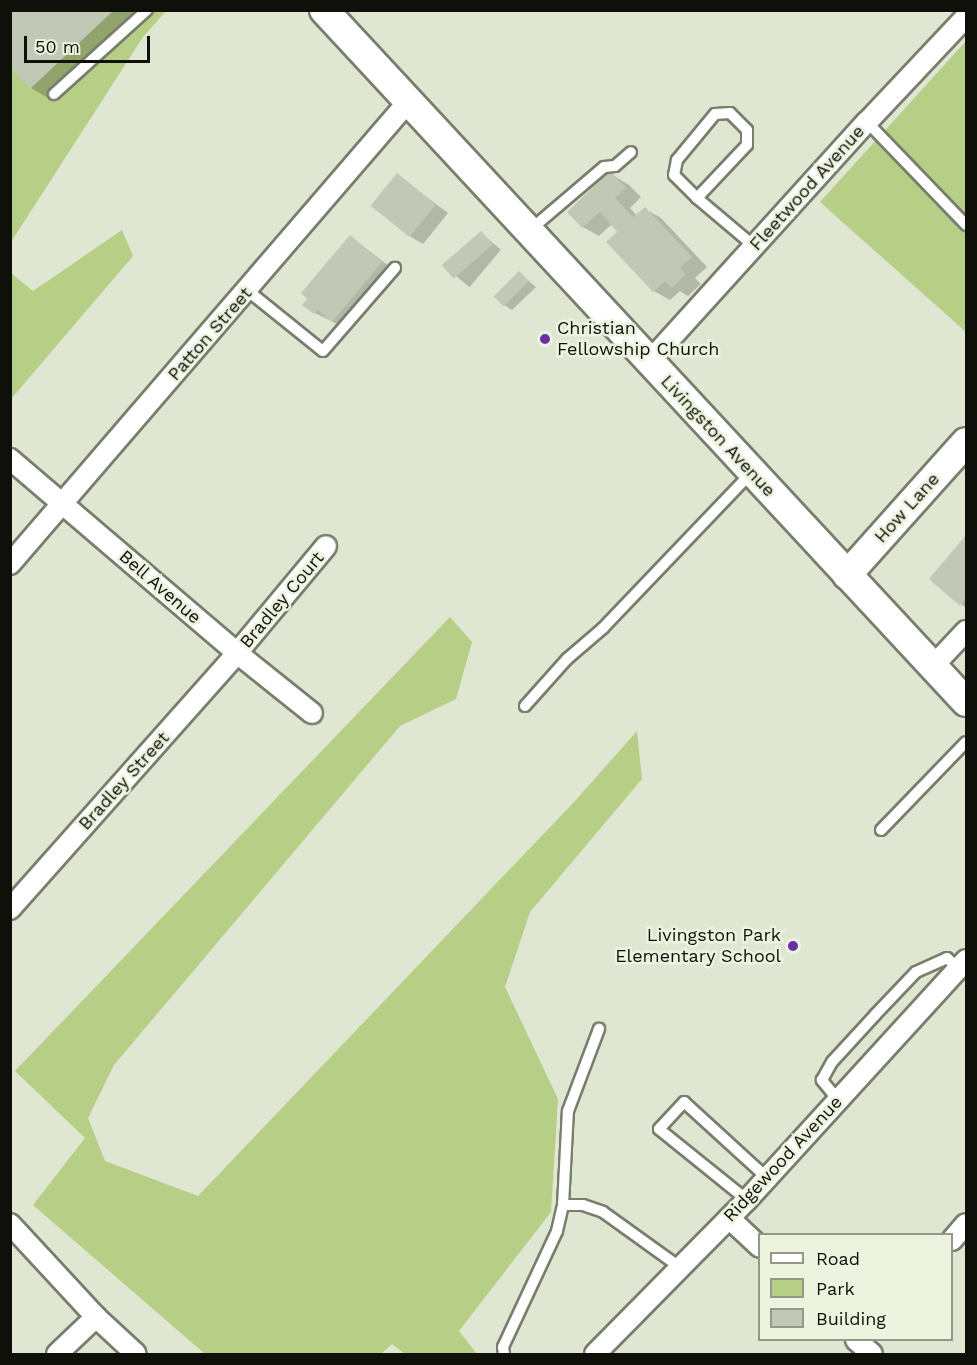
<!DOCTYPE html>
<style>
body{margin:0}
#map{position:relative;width:977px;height:1365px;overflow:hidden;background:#dfe6d2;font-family:"Work Sans",sans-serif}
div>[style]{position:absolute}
.green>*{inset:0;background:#b7ce86}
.shadow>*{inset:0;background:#0003;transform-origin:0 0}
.building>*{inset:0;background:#c1c8b5;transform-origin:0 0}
.roads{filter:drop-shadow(2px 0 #787e6c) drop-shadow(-2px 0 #787e6c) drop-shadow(0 2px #787e6c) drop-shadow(0 -2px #787e6c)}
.service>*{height:10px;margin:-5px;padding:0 5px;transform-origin:5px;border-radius:5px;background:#fff}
.minor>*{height:20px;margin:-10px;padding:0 10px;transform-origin:10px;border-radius:10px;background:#fff}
.secondary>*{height:28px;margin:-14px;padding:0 14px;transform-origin:14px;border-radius:14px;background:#fff}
.dots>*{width:16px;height:16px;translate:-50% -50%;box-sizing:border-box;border:3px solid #ecf3df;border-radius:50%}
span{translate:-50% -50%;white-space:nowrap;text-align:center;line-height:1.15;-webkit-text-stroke:5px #ecf3df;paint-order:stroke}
.street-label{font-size:18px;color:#0e1009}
.poi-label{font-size:18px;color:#0e1009}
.left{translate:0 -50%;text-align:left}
.right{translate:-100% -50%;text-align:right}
.frame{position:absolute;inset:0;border:12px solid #0e1009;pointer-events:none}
.legend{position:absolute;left:758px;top:1233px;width:195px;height:108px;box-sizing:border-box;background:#ecf3df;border:2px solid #939889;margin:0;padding:8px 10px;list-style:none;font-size:18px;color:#0e1009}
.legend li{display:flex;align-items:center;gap:12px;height:30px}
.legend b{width:30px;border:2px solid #939889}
.scale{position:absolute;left:24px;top:36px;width:126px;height:27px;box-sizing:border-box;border:3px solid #0e1009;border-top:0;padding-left:8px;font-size:18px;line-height:21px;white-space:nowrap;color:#0e1009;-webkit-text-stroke:4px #ecf3df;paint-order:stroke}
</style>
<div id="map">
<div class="green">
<i style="clip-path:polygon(11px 11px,166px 11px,143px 37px,11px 242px)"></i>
<i style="clip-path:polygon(966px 41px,966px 332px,820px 202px)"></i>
<i style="clip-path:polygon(122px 230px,133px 256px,11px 399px,11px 273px,33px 291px)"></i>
<i style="clip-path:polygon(450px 617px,472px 642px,456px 699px,400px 726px,114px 1065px,88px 1118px,105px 1161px,198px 1196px,575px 801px,637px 731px,642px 779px,530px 912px,505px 987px,558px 1099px,551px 1212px,459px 1331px,477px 1354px,405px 1354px,392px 1344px,381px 1354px,205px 1354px,33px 1205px,85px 1138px,15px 1071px)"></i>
</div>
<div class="shadow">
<i style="clip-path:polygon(10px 10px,141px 10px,48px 98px,31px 88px)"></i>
<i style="clip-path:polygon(397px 175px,448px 213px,423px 244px,411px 237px)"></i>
<i style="clip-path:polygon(613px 175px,629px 185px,641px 197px,630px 208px,637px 216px,645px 209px,661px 218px,707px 267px,695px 278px,701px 284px,688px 296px,680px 291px,670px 300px,654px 291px,608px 243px,620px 232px,612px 224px,599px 236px,583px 227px)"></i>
<i style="left:481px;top:233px;width:26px;height:49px;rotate:40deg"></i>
<i style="clip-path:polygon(350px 236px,394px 270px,345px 328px,315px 313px,304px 304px)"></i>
<i style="clip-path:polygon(519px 273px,536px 287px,512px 310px,504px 305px)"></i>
<i style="clip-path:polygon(966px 537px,966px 608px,931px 579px)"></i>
</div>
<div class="building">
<i style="clip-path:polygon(10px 10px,114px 10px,30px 89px,10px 68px)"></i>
<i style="left:397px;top:173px;width:50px;height:42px;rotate:39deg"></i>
<i style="clip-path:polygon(607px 174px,613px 174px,626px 188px,615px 198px,633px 217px,645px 207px,692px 257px,680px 268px,686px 274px,672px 288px,665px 281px,653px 292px,606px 242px,617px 232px,600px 212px,582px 228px,567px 212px)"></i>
<i style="left:481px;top:231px;width:18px;height:52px;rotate:49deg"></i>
<i style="clip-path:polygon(350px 235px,382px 262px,332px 322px,318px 310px,314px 314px,302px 305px,307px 299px,301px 293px)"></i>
<i style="left:519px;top:271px;width:14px;height:36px;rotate:45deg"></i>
<i style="clip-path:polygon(966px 535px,966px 598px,960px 606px,929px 579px)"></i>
</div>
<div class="roads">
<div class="service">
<i style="left:54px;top:94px;width:125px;rotate:-42.1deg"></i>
<i style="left:867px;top:122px;width:143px;rotate:46.1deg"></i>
<i style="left:697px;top:198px;width:73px;rotate:-46.7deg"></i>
<i style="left:747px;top:145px;width:15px;rotate:-90deg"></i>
<i style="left:747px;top:130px;width:24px;rotate:-135deg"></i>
<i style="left:730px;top:113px;width:15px;rotate:176deg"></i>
<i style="left:715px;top:114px;width:60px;rotate:129.6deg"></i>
<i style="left:677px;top:160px;width:15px;rotate:101deg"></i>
<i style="left:674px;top:175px;width:33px;rotate:45deg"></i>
<i style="left:697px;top:198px;width:76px;rotate:40.2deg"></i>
<i style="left:530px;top:230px;width:97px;rotate:-40.4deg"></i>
<i style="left:604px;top:167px;width:11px;rotate:-5deg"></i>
<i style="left:615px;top:166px;width:21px;rotate:-41deg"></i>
<i style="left:247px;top:290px;width:97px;rotate:38.8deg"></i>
<i style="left:323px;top:351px;width:110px;rotate:-49.1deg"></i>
<i style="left:525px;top:706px;width:63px;rotate:-48.2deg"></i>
<i style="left:567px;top:659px;width:48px;rotate:-40.7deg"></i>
<i style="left:603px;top:628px;width:214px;rotate:-46.3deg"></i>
<i style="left:881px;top:830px;width:122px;rotate:-46deg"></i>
<i style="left:838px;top:1100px;width:26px;rotate:-129deg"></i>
<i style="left:822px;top:1080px;width:21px;rotate:-61deg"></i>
<i style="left:832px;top:1062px;width:64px;rotate:-47.5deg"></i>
<i style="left:875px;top:1015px;width:59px;rotate:-46.4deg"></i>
<i style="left:916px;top:972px;width:34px;rotate:-24deg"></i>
<i style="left:947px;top:958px;width:16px;rotate:43deg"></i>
<i style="left:747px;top:1200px;width:113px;rotate:-141.1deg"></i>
<i style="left:659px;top:1129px;width:37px;rotate:-47deg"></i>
<i style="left:684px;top:1102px;width:111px;rotate:42.4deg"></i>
<i style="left:563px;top:1205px;width:20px"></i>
<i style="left:583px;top:1205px;width:21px;rotate:19deg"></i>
<i style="left:603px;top:1212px;width:96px;rotate:35.7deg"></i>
<i style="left:504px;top:1354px;width:7px;rotate:-98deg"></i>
<i style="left:503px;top:1347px;width:128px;rotate:-65deg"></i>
<i style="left:557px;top:1231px;width:27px;rotate:-77deg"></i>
<i style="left:563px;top:1205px;width:94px;rotate:-87deg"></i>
<i style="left:568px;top:1111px;width:88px;rotate:-69.3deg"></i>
</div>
<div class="minor">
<i style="left:649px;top:362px;width:324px;rotate:-47.8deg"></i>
<i style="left:867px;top:122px;width:144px;rotate:-46.7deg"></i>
<i style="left:10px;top:459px;width:299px;rotate:40.5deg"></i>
<i style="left:237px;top:653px;width:96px;rotate:38.7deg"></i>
<i style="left:10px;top:564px;width:610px;rotate:-49.26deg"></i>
<i style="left:933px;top:666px;width:48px;rotate:-46.7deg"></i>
<i style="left:10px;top:909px;width:342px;rotate:-48.4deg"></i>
<i style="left:237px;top:653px;width:139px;rotate:-50.2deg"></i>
<i style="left:729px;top:1218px;width:42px;rotate:43.1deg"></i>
<i style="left:10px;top:1224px;width:127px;rotate:47.2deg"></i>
<i style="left:96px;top:1317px;width:54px;rotate:42.8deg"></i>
<i style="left:952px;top:1240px;width:21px;rotate:-49deg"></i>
<i style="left:856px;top:1340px;width:21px;rotate:41deg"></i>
<i style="left:57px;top:1354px;width:54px;rotate:-43.5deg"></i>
<i style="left:595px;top:1354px;width:216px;rotate:-45.4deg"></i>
<i style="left:747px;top:1200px;width:325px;rotate:-47.6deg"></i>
</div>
<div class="secondary">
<i style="left:324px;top:10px;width:944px;rotate:47.15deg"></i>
<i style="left:847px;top:575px;width:178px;rotate:-48.2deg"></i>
</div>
</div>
<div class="dots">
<i style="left:545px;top:339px;background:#6b2fa5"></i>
<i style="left:793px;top:946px;background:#6b2fa5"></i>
</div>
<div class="street-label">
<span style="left:807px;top:188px;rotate:-48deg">Fleetwood Avenue</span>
<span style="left:210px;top:334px;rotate:-49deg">Patton Street</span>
<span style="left:718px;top:436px;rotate:47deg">Livingston Avenue</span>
<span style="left:907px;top:508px;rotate:-48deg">How Lane</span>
<span style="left:160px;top:587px;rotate:41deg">Bell Avenue</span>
<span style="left:282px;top:600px;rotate:-50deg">Bradley Court</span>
<span style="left:124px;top:781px;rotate:-48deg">Bradley Street</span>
<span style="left:783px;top:1159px;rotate:-47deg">Ridgewood Avenue</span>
</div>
<div class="poi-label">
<span class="left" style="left:557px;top:339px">Christian<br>Fellowship Church</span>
<span class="right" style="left:781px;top:946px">Livingston Park<br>Elementary School</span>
</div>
<div class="frame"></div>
<ul class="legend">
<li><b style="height:8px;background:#fff"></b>Road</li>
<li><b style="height:16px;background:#b7ce86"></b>Park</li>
<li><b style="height:16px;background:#c1c8b5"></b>Building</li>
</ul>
<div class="scale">50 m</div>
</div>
